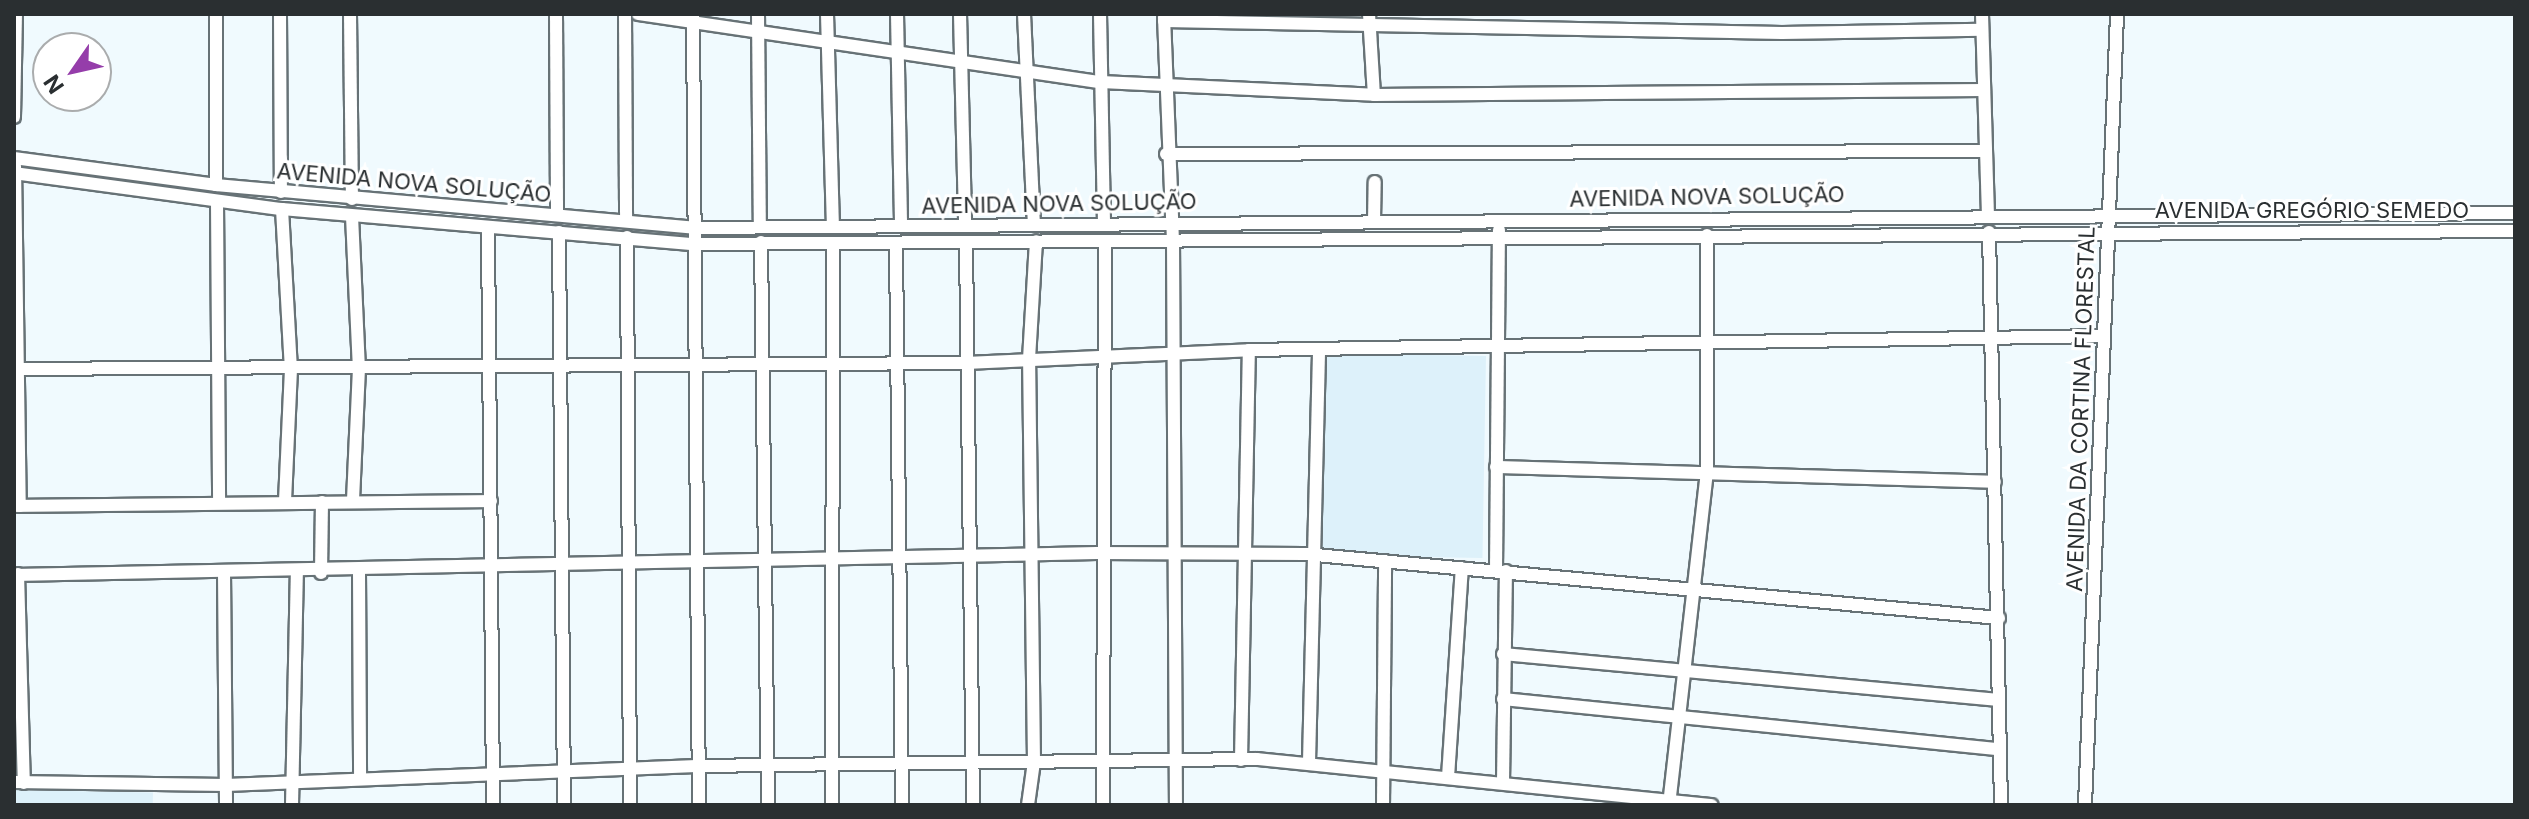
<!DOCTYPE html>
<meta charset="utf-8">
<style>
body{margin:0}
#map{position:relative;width:2529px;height:819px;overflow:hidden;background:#f0fafe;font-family:Inter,sans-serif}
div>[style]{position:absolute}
.built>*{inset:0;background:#ddf1fa;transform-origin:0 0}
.roads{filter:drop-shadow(2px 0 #677276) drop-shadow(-2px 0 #677276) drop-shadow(0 2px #677276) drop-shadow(0 -2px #677276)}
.minor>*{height:12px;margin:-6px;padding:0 6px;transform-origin:6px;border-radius:6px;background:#fff}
span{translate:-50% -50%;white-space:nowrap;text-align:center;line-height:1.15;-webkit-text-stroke:6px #fff;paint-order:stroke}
.street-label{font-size:22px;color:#2a2f31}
.frame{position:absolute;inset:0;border:16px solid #2a2f31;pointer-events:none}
.north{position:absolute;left:32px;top:32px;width:80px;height:80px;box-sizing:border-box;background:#fff;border:2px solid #aaacad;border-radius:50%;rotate:236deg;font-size:22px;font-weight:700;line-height:32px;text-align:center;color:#2a2f31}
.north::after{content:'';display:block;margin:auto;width:28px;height:36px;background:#953daa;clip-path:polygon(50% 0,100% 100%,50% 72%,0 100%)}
</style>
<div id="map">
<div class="built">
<i style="left:1486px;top:356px;width:202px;height:161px;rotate:91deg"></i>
<i style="left:14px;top:790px;width:139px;height:15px;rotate:1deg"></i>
</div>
<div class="roads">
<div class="minor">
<i style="left:216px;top:14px;width:171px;rotate:90deg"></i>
<i style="left:280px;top:14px;width:178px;rotate:89.7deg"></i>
<i style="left:350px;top:14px;width:185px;rotate:89.4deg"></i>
<i style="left:556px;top:14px;width:201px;rotate:89.7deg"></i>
<i style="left:625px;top:14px;width:207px;rotate:89.7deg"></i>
<i style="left:638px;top:14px;width:468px;rotate:8.4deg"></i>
<i style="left:1101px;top:82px;width:273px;rotate:2.7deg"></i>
<i style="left:1374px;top:95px;width:610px;rotate:-0.47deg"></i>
<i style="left:693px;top:14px;width:791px;rotate:89.57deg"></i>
<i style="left:758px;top:14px;width:213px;rotate:89.5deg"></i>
<i style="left:827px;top:14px;width:213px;rotate:88.4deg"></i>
<i style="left:897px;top:14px;width:211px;rotate:88.9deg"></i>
<i style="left:960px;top:14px;width:212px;rotate:88.6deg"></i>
<i style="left:1024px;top:14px;width:211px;rotate:87.3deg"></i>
<i style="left:1100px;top:14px;width:209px;rotate:88.9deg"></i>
<i style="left:1369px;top:14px;width:81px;rotate:86.5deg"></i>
<i style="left:1982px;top:14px;width:200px;rotate:88.3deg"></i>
<i style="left:1164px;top:17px;width:223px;rotate:87.7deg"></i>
<i style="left:1173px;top:240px;width:565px;rotate:89.7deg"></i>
<i style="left:1164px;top:21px;width:618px;rotate:1.11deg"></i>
<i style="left:1782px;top:33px;width:200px;rotate:-0.9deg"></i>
<i style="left:14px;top:117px;width:103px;rotate:-88.9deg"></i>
<i style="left:1166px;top:154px;width:820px;rotate:-0.21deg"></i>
<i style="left:14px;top:158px;width:204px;rotate:7.6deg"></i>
<i style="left:216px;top:185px;width:480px;rotate:5.1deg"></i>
<i style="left:694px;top:228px;width:1821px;rotate:-0.47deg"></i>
<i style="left:15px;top:166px;width:340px;rotate:89.2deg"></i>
<i style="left:14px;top:173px;width:270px;rotate:7.7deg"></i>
<i style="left:282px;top:209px;width:413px;rotate:4.9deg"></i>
<i style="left:694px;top:244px;width:1821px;rotate:-0.41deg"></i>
<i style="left:217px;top:202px;width:300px;rotate:89.6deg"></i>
<i style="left:282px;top:209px;width:160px;rotate:86.8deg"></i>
<i style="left:291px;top:369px;width:133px;rotate:92.6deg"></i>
<i style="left:352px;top:216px;width:152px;rotate:87.4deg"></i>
<i style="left:359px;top:368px;width:133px;rotate:92.6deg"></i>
<i style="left:1374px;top:221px;width:39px;rotate:-89deg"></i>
<i style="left:488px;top:228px;width:577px;rotate:89.5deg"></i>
<i style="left:559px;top:232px;width:573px;rotate:89.5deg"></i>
<i style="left:1989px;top:232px;width:573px;rotate:88.8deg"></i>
<i style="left:627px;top:237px;width:568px;rotate:89.7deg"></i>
<i style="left:761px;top:242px;width:563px;rotate:89.29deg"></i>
<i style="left:896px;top:243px;width:562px;rotate:89.39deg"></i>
<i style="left:966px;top:243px;width:562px;rotate:89.29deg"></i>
<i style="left:14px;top:369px;width:952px;rotate:-0.36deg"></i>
<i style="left:966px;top:363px;width:283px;rotate:-2.6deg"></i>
<i style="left:1249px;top:350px;width:855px;rotate:-0.94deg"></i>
<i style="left:1496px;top:467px;width:499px;rotate:1.7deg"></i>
<i style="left:14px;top:506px;width:477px;rotate:-0.6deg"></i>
<i style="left:1496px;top:570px;width:340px;rotate:-89.5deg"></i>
<i style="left:359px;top:572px;width:204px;rotate:89.7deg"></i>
<i style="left:224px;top:573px;width:232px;rotate:89.5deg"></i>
<i style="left:321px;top:573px;width:71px;rotate:-89.2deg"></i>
<i style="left:18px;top:574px;width:209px;rotate:88.4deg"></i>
<i style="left:14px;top:575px;width:1083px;rotate:-1.16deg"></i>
<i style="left:1097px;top:553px;width:208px;rotate:0.3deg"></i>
<i style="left:1305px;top:554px;width:697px;rotate:5.27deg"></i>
<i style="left:1503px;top:654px;width:498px;rotate:5.3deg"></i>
<i style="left:1503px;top:699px;width:498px;rotate:5.8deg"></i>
<i style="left:1241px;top:760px;width:410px;rotate:-88.9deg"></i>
<i style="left:1309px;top:762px;width:413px;rotate:-88.6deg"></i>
<i style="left:1448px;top:777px;width:209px;rotate:-86.2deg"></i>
<i style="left:14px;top:782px;width:212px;rotate:0.8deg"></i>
<i style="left:226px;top:785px;width:471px;rotate:-2.3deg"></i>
<i style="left:697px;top:766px;width:560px;rotate:-0.72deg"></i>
<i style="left:1257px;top:759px;width:457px;rotate:5.8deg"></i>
<i style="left:1503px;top:783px;width:212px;rotate:-89.2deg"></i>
<i style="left:292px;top:805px;width:232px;rotate:-88.8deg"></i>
<i style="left:832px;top:805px;width:562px;rotate:-89.9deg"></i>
<i style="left:1028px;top:805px;width:43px;rotate:-82.1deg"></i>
<i style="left:1034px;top:762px;width:403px;rotate:-90.7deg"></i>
<i style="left:1029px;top:359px;width:118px;rotate:-86.6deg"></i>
<i style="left:1103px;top:805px;width:563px;rotate:-89.8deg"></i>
<i style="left:1383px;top:805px;width:244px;rotate:-89.5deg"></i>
<i style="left:1669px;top:805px;width:337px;rotate:-83.5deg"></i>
<i style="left:1707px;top:470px;width:235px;rotate:-90deg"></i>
<i style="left:2085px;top:805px;width:792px;rotate:-87.68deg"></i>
</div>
</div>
<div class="street-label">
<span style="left:414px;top:183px;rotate:5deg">AVENIDA NOVA SOLUÇÃO</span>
<span style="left:1707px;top:197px;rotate:-1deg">AVENIDA NOVA SOLUÇÃO</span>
<span style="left:1059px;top:204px;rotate:-1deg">AVENIDA NOVA SOLUÇÃO</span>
<span style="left:2312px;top:211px">AVENIDA GREGÓRIO SEMEDO</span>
<span style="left:2081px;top:409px;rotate:-88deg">AVENIDA DA CORTINA FLORESTAL</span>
</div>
<div class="frame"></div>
<div class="north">N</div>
</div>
